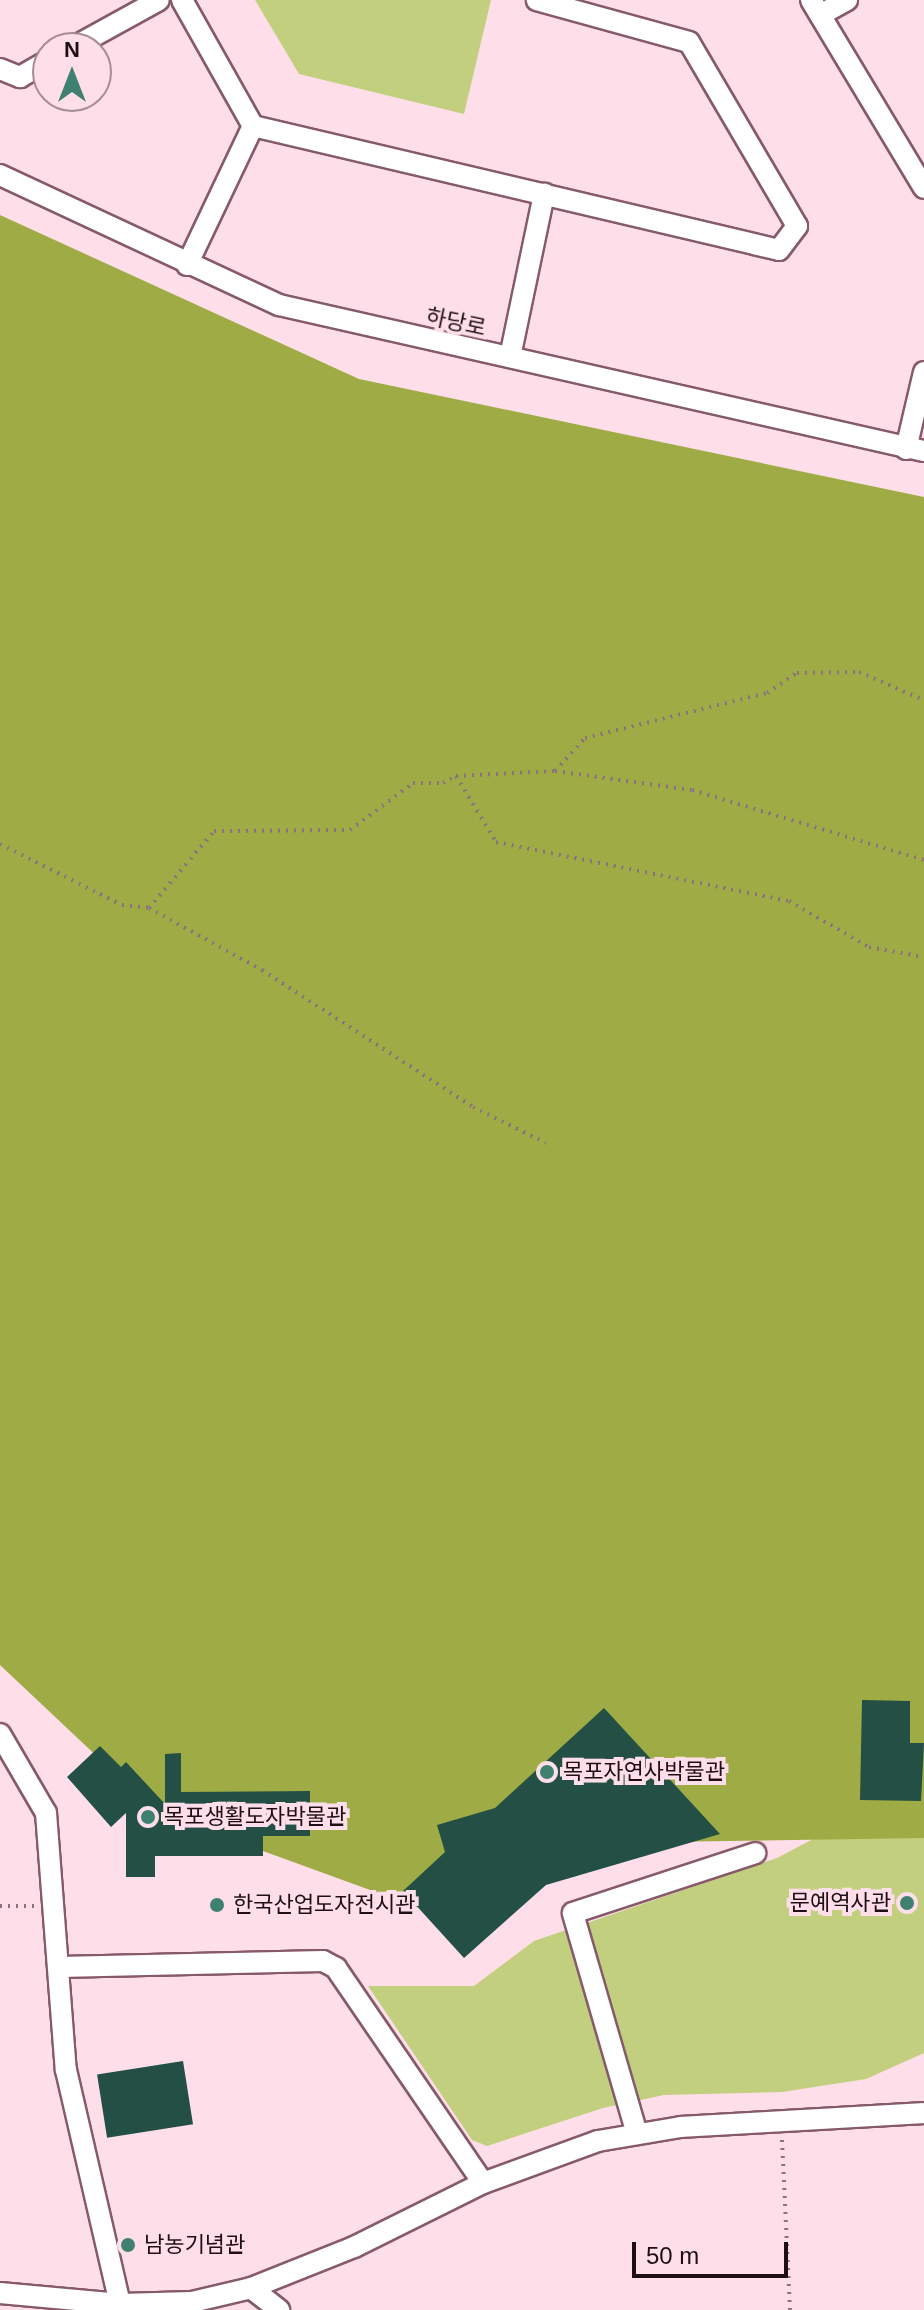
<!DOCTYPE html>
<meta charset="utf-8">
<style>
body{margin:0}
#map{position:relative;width:924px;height:2310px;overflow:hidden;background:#fedfe9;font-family:Arial,"Noto Sans KR",sans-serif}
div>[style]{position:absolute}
.green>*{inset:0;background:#c2cf7e}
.forest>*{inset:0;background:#9fac45}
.building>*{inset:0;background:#234f45;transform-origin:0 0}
.path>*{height:4px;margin-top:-2px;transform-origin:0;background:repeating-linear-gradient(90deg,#8b737c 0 2px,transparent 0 8px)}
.roads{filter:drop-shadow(2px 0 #865a6a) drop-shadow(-2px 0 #865a6a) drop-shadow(0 2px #865a6a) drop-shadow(0 -2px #865a6a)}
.minor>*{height:20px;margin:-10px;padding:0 10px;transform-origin:10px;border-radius:10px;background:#fff}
.dots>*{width:22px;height:22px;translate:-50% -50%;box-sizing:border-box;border:4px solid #fedfe9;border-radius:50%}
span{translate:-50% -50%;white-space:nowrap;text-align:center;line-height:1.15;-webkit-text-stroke:8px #fedfe9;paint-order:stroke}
.street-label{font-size:22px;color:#1f0e15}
.poi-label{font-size:22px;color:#1f0e15}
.left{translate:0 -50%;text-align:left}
.right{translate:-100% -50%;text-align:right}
.north{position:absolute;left:32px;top:32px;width:80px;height:80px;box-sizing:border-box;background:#fedfe9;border:2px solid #a58b94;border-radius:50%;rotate:0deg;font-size:22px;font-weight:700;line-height:32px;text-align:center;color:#1f0e15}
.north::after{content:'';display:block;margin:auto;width:28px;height:36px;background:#3f8071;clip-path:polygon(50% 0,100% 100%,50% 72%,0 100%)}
.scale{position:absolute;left:632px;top:2242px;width:156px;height:36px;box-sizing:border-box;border:4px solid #1f0e15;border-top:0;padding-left:10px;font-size:24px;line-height:28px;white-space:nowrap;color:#1f0e15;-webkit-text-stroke:6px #fedfe9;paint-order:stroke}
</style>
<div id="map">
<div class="green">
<i style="clip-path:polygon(255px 0,491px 0,464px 114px,299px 74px)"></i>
<i style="clip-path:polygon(836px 1827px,924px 1837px,924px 2053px,866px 2079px,782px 2092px,664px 2095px,603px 2108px,487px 2146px,472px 2140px,368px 1986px,474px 1986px,534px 1941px,777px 1858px)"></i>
</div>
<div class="forest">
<i style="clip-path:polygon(0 215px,359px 379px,924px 497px,924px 1838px,593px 1843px,458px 1922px,156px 1812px,0 1665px)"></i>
</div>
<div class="building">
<i style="clip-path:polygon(862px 1700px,910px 1701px,910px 1743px,924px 1743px,921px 1801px,860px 1800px)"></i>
<i style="clip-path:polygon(604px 1708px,720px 1834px,546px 1885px,464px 1958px,403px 1891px,445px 1852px,437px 1825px,495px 1808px)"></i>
<i style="clip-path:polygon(100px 1746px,121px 1767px,126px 1762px,165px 1804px,165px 1754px,181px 1753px,181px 1792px,310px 1791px,310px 1836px,263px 1836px,263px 1856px,155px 1856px,155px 1877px,126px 1877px,126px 1813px,111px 1827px,67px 1777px)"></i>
<i style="left:183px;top:2061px;width:64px;height:87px;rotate:81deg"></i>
</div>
<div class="path">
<i style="left:555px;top:771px;width:45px;rotate:-47.7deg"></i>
<i style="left:585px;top:738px;width:187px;rotate:-13.9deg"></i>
<i style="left:767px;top:693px;width:36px;rotate:-34deg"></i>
<i style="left:797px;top:673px;width:62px;rotate:-0.9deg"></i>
<i style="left:859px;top:672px;width:71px;rotate:23.3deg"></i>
<i style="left:456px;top:776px;width:77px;rotate:58.8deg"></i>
<i style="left:496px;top:842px;width:299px;rotate:11.4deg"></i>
<i style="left:789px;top:901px;width:92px;rotate:29.9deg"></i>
<i style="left:869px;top:947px;width:56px;rotate:10.3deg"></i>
<i style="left:0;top:844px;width:136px;rotate:26.6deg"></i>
<i style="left:122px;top:905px;width:27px;rotate:6deg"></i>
<i style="left:149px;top:908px;width:129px;rotate:28.8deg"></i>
<i style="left:262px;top:970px;width:252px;rotate:33deg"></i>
<i style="left:473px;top:1107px;width:81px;rotate:26.3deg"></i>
<i style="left:149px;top:908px;width:101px;rotate:-49.8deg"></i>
<i style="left:214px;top:831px;width:136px;rotate:-0.4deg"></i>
<i style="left:350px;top:830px;width:79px;rotate:-36.7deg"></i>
<i style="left:413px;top:783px;width:30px"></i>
<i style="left:443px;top:783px;width:15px;rotate:-28deg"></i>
<i style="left:456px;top:776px;width:99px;rotate:-2.9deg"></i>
<i style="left:555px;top:771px;width:138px;rotate:7.9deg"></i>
<i style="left:692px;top:790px;width:242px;rotate:16.8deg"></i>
<i style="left:0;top:1906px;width:34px"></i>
<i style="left:782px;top:2140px;width:170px;rotate:87.3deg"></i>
</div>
<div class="roads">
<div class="minor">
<i style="left:182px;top:0;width:145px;rotate:60.6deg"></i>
<i style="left:253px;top:126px;width:540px;rotate:13.26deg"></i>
<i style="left:779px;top:250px;width:30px;rotate:-53deg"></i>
<i style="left:797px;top:226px;width:213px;rotate:-120.4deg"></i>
<i style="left:689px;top:42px;width:158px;rotate:-164.6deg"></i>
<i style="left:811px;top:0;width:219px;rotate:59deg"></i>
<i style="left:820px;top:15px;width:31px;rotate:-29deg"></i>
<i style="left:72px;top:48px;width:99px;rotate:-28.9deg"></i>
<i style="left:0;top:69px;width:22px;rotate:22deg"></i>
<i style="left:20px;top:77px;width:32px;rotate:-30deg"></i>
<i style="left:0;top:175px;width:308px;rotate:25deg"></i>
<i style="left:279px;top:305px;width:661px;rotate:12.75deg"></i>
<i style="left:187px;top:265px;width:154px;rotate:-64.6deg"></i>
<i style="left:510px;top:357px;width:167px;rotate:-78.2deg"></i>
<i style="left:906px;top:449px;width:79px;rotate:-76.8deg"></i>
<i style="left:0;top:1734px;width:91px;rotate:59.8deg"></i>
<i style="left:46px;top:1813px;width:258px;rotate:85.6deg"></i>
<i style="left:66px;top:2070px;width:240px;rotate:77deg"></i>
<i style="left:59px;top:1967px;width:264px;rotate:-1.3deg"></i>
<i style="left:323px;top:1961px;width:15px;rotate:28deg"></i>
<i style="left:336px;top:1968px;width:260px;rotate:55.6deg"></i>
<i style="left:637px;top:2134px;width:230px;rotate:-106.2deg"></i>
<i style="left:573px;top:1913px;width:192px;rotate:-18.2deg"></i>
<i style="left:251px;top:2288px;width:36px;rotate:38deg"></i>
<i style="left:0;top:2293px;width:121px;rotate:5.2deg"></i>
<i style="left:120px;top:2304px;width:72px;rotate:-1.6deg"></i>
<i style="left:192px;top:2302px;width:61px;rotate:-13.3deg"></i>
<i style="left:251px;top:2288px;width:111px;rotate:-21.7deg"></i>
<i style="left:354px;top:2247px;width:144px;rotate:-26.4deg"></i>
<i style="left:483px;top:2183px;width:122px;rotate:-20.1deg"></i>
<i style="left:598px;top:2141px;width:84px;rotate:-9.6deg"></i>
<i style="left:681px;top:2127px;width:243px;rotate:-3.3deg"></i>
</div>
</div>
<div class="dots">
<i style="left:547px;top:1772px;background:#3f8071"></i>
<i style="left:148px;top:1817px;background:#3f8071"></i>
<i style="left:907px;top:1903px;background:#3f8071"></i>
<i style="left:217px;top:1905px;background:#3f8071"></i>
<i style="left:128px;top:2245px;background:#3f8071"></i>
</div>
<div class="street-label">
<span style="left:456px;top:322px;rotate:12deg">하당로</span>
</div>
<div class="poi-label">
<span class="left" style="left:563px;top:1772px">목포자연사박물관</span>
<span class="left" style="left:164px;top:1817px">목포생활도자박물관</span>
<span class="right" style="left:891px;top:1903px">문예역사관</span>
<span class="left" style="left:233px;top:1905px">한국산업도자전시관</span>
<span class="left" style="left:144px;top:2245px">남농기념관</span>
</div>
<div class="north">N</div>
<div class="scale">50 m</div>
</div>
